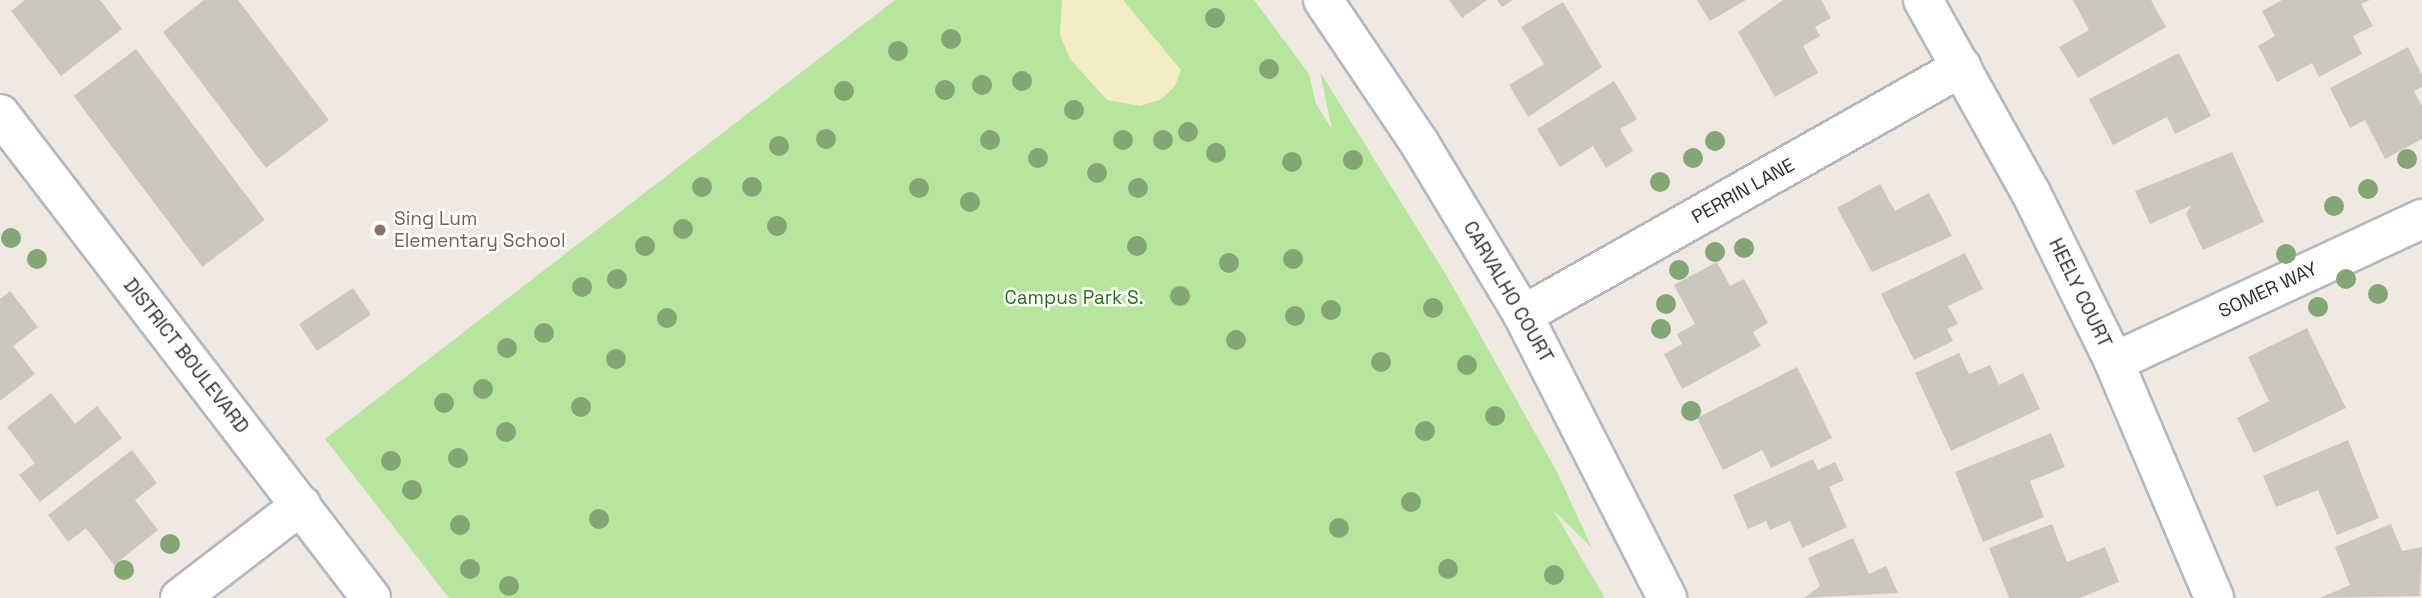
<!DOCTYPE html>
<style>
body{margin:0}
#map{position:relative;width:2422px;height:598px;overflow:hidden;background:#efe9e1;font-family:"Space Grotesk",sans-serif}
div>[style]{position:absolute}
.green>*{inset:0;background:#b6e59e}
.sand>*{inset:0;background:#f3ecc5}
.building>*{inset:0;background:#cbc7bf;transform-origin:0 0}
.roads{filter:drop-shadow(2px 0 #b4b7c1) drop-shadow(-2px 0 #b4b7c1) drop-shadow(0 2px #b4b7c1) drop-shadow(0 -2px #b4b7c1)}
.minor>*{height:38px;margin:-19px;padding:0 19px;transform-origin:19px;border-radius:19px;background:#fff}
.trees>*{width:20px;height:20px;margin:-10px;border-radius:50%;background:#84a574}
.dots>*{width:19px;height:19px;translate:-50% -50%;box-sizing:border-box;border:4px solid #fff;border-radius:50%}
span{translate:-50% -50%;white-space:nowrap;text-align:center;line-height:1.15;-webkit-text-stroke:5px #fff;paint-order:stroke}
.street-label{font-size:19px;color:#2e2e2e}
.education-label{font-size:19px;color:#785e54}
.left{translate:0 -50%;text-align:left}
.park-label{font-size:19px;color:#2c6e1b}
</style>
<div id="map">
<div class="green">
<i style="clip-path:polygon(895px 0,1254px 0,1309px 74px,1316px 104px,1332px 129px,1320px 72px,1448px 278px,1557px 472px,1592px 548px,1553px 510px,1605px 598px,449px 598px,325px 439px)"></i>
</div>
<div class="sand">
<i style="clip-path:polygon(1062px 0,1123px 0,1181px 70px,1175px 86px,1162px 99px,1140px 106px,1107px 100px,1070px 59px,1060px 35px)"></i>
</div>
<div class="building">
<i style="clip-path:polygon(25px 0,100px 0,122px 29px,61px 76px,11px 11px)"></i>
<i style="clip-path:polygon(204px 0,238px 0,329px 120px,266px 168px,163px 32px)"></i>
<i style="clip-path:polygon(1449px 0,1487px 0,1462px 18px)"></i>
<i style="clip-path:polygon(1497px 0,1513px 0,1502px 7px)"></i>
<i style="clip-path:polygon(1697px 0,1746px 0,1710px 21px)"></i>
<i style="clip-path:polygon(1783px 0,1821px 0,1831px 18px,1815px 27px,1820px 36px,1803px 46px,1818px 73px,1775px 97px,1738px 32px)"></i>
<i style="clip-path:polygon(2073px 0,2151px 0,2166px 27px,2078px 78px,2059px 47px,2089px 30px)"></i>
<i style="clip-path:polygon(2282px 0,2370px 0,2361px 4px,2373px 26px,2353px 36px,2362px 54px,2319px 77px,2312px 63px,2277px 82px,2258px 46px,2275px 36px,2262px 11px)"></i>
<i style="clip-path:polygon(1563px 2px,1602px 67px,1528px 117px,1509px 85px,1544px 64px,1521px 27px)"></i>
<i style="clip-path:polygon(2408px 47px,2422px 75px,2422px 87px,2414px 91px,2422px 106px,2422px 139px,2385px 159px,2365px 120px,2350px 128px,2330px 88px)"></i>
<i style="left:136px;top:49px;width:214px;height:78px;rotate:53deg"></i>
<i style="clip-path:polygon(2179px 53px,2211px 116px,2175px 134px,2167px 117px,2113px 145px,2089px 99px)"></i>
<i style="clip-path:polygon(1614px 81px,1637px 119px,1620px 129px,1633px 151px,1606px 168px,1593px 146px,1560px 167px,1537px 129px)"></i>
<i style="clip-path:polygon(2232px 152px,2264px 222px,2203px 250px,2186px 214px,2192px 205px,2150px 224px,2135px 191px)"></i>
<i style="clip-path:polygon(1880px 184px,1895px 211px,1929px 193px,1952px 236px,1872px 272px,1837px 208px)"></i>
<i style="clip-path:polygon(1965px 253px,1983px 289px,1948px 306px,1958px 324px,1947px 329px,1953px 341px,1914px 360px,1881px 294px)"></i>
<i style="clip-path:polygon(1717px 262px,1730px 286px,1744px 279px,1768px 323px,1753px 332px,1761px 346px,1682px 389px,1664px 354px,1682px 344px,1677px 334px,1695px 324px,1674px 285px)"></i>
<i style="left:353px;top:288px;width:32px;height:65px;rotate:56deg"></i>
<i style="clip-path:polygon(10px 291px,38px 327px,13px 346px,35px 374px,0 401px,0 299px)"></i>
<i style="clip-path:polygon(2307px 328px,2346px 408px,2254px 453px,2237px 418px,2269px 401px,2248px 357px)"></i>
<i style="clip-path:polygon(1959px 353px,1969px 374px,1990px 365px,1999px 385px,2023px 373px,2040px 409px,1951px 451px,1915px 373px)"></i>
<i style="clip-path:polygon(1797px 367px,1832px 438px,1771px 468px,1762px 450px,1723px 470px,1697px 418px)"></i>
<i style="clip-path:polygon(51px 393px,75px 424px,97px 406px,122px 438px,40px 502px,19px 475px,35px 463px,7px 427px)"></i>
<i style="clip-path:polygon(2051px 433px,2065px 467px,2030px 481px,2044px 517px,1983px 542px,1955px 472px)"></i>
<i style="clip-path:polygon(2348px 440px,2379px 518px,2337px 535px,2318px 490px,2276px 507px,2263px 476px)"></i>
<i style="clip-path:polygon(132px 450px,157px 483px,135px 500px,158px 530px,114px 565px,86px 528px,68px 542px,48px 515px)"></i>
<i style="clip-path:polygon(1813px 459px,1818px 470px,1835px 462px,1844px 480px,1829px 487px,1847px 527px,1802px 548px,1790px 521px,1770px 530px,1766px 521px,1748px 529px,1733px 495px)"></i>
<i style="clip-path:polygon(2052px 524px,2067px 562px,2105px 547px,2119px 582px,2080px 598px,2009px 598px,1989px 548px)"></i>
<i style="clip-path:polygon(2391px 524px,2402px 551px,2422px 547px,2420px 596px,2320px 598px,2350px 585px,2335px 547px)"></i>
<i style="clip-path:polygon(1853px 538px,1869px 574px,1886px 566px,1898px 593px,1804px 598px,1820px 586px,1808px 558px)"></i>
</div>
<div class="roads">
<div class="minor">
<i style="left:1323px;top:0;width:174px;rotate:56deg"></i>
<i style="left:1420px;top:144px;width:200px;rotate:58.9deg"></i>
<i style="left:1523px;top:315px;width:318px;rotate:63deg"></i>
<i style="left:1923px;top:0;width:221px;rotate:60.8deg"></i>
<i style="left:2031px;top:193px;width:188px;rotate:63.8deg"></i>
<i style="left:2114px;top:362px;width:256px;rotate:67deg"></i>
<i style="left:0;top:114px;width:610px;rotate:52.53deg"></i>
<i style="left:1523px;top:315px;width:504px;rotate:-29.46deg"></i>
<i style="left:2114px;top:362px;width:340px;rotate:-24.9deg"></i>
<i style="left:180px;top:598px;width:153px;rotate:-37.5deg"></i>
</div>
</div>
<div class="trees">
<i style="left:1215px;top:18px"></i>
<i style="left:951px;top:39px"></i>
<i style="left:898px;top:51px"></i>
<i style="left:1269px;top:69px"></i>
<i style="left:1022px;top:81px"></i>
<i style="left:982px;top:85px"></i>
<i style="left:945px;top:90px"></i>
<i style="left:844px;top:91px"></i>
<i style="left:1074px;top:110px"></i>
<i style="left:1188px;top:132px"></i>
<i style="left:826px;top:139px"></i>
<i style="left:990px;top:140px"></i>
<i style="left:1123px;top:140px"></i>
<i style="left:1163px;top:140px"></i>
<i style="left:1715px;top:141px"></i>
<i style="left:779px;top:146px"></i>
<i style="left:1216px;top:153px"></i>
<i style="left:1038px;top:158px"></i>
<i style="left:1693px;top:158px"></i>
<i style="left:2407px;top:159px"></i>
<i style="left:1353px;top:160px"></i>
<i style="left:1292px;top:162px"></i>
<i style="left:1097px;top:173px"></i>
<i style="left:1660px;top:182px"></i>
<i style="left:702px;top:187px"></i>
<i style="left:752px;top:187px"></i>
<i style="left:919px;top:188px"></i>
<i style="left:1138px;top:188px"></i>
<i style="left:2368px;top:189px"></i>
<i style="left:970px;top:202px"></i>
<i style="left:2334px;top:206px"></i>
<i style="left:777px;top:226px"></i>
<i style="left:683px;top:229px"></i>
<i style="left:11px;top:238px"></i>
<i style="left:645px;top:246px"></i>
<i style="left:1137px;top:246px"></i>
<i style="left:1744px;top:248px"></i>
<i style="left:1715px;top:252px"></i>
<i style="left:2286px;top:254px"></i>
<i style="left:37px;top:259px"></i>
<i style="left:1293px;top:259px"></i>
<i style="left:1229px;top:263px"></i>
<i style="left:1679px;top:270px"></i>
<i style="left:617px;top:279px"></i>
<i style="left:2346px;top:279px"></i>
<i style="left:582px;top:287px"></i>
<i style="left:2378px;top:294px"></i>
<i style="left:1180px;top:296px"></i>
<i style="left:1666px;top:304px"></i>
<i style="left:2318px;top:307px"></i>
<i style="left:1433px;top:308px"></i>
<i style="left:1331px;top:310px"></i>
<i style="left:1295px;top:316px"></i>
<i style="left:667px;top:318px"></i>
<i style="left:1661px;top:329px"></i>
<i style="left:544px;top:333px"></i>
<i style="left:1236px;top:340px"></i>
<i style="left:507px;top:348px"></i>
<i style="left:616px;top:359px"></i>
<i style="left:1381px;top:362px"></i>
<i style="left:1467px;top:365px"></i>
<i style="left:483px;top:389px"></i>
<i style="left:444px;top:403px"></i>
<i style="left:581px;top:407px"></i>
<i style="left:1691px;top:411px"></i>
<i style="left:1495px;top:416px"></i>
<i style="left:1425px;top:431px"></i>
<i style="left:506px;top:432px"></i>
<i style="left:458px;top:458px"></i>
<i style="left:391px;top:461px"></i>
<i style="left:412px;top:490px"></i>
<i style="left:1411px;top:502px"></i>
<i style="left:599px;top:519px"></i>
<i style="left:460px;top:525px"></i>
<i style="left:1339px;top:528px"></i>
<i style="left:170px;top:544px"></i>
<i style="left:470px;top:569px"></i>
<i style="left:1448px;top:569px"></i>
<i style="left:124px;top:570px"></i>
<i style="left:1554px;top:575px"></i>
<i style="left:509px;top:586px"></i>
</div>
<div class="dots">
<i style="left:380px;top:230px;background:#8d6e63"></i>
</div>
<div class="street-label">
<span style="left:1743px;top:191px;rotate:-29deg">PERRIN LANE</span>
<span style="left:2268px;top:290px;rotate:-25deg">SOMER WAY</span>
<span style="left:1508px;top:292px;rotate:60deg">CARVALHO COURT</span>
<span style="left:2080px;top:293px;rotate:64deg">HEELY COURT</span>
<span style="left:186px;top:356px;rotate:52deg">DISTRICT BOULEVARD</span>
</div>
<div class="education-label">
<span class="left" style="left:394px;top:230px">Sing Lum<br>Elementary School</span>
</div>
<div class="park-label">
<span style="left:1074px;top:298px">Campus Park S.</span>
</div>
</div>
